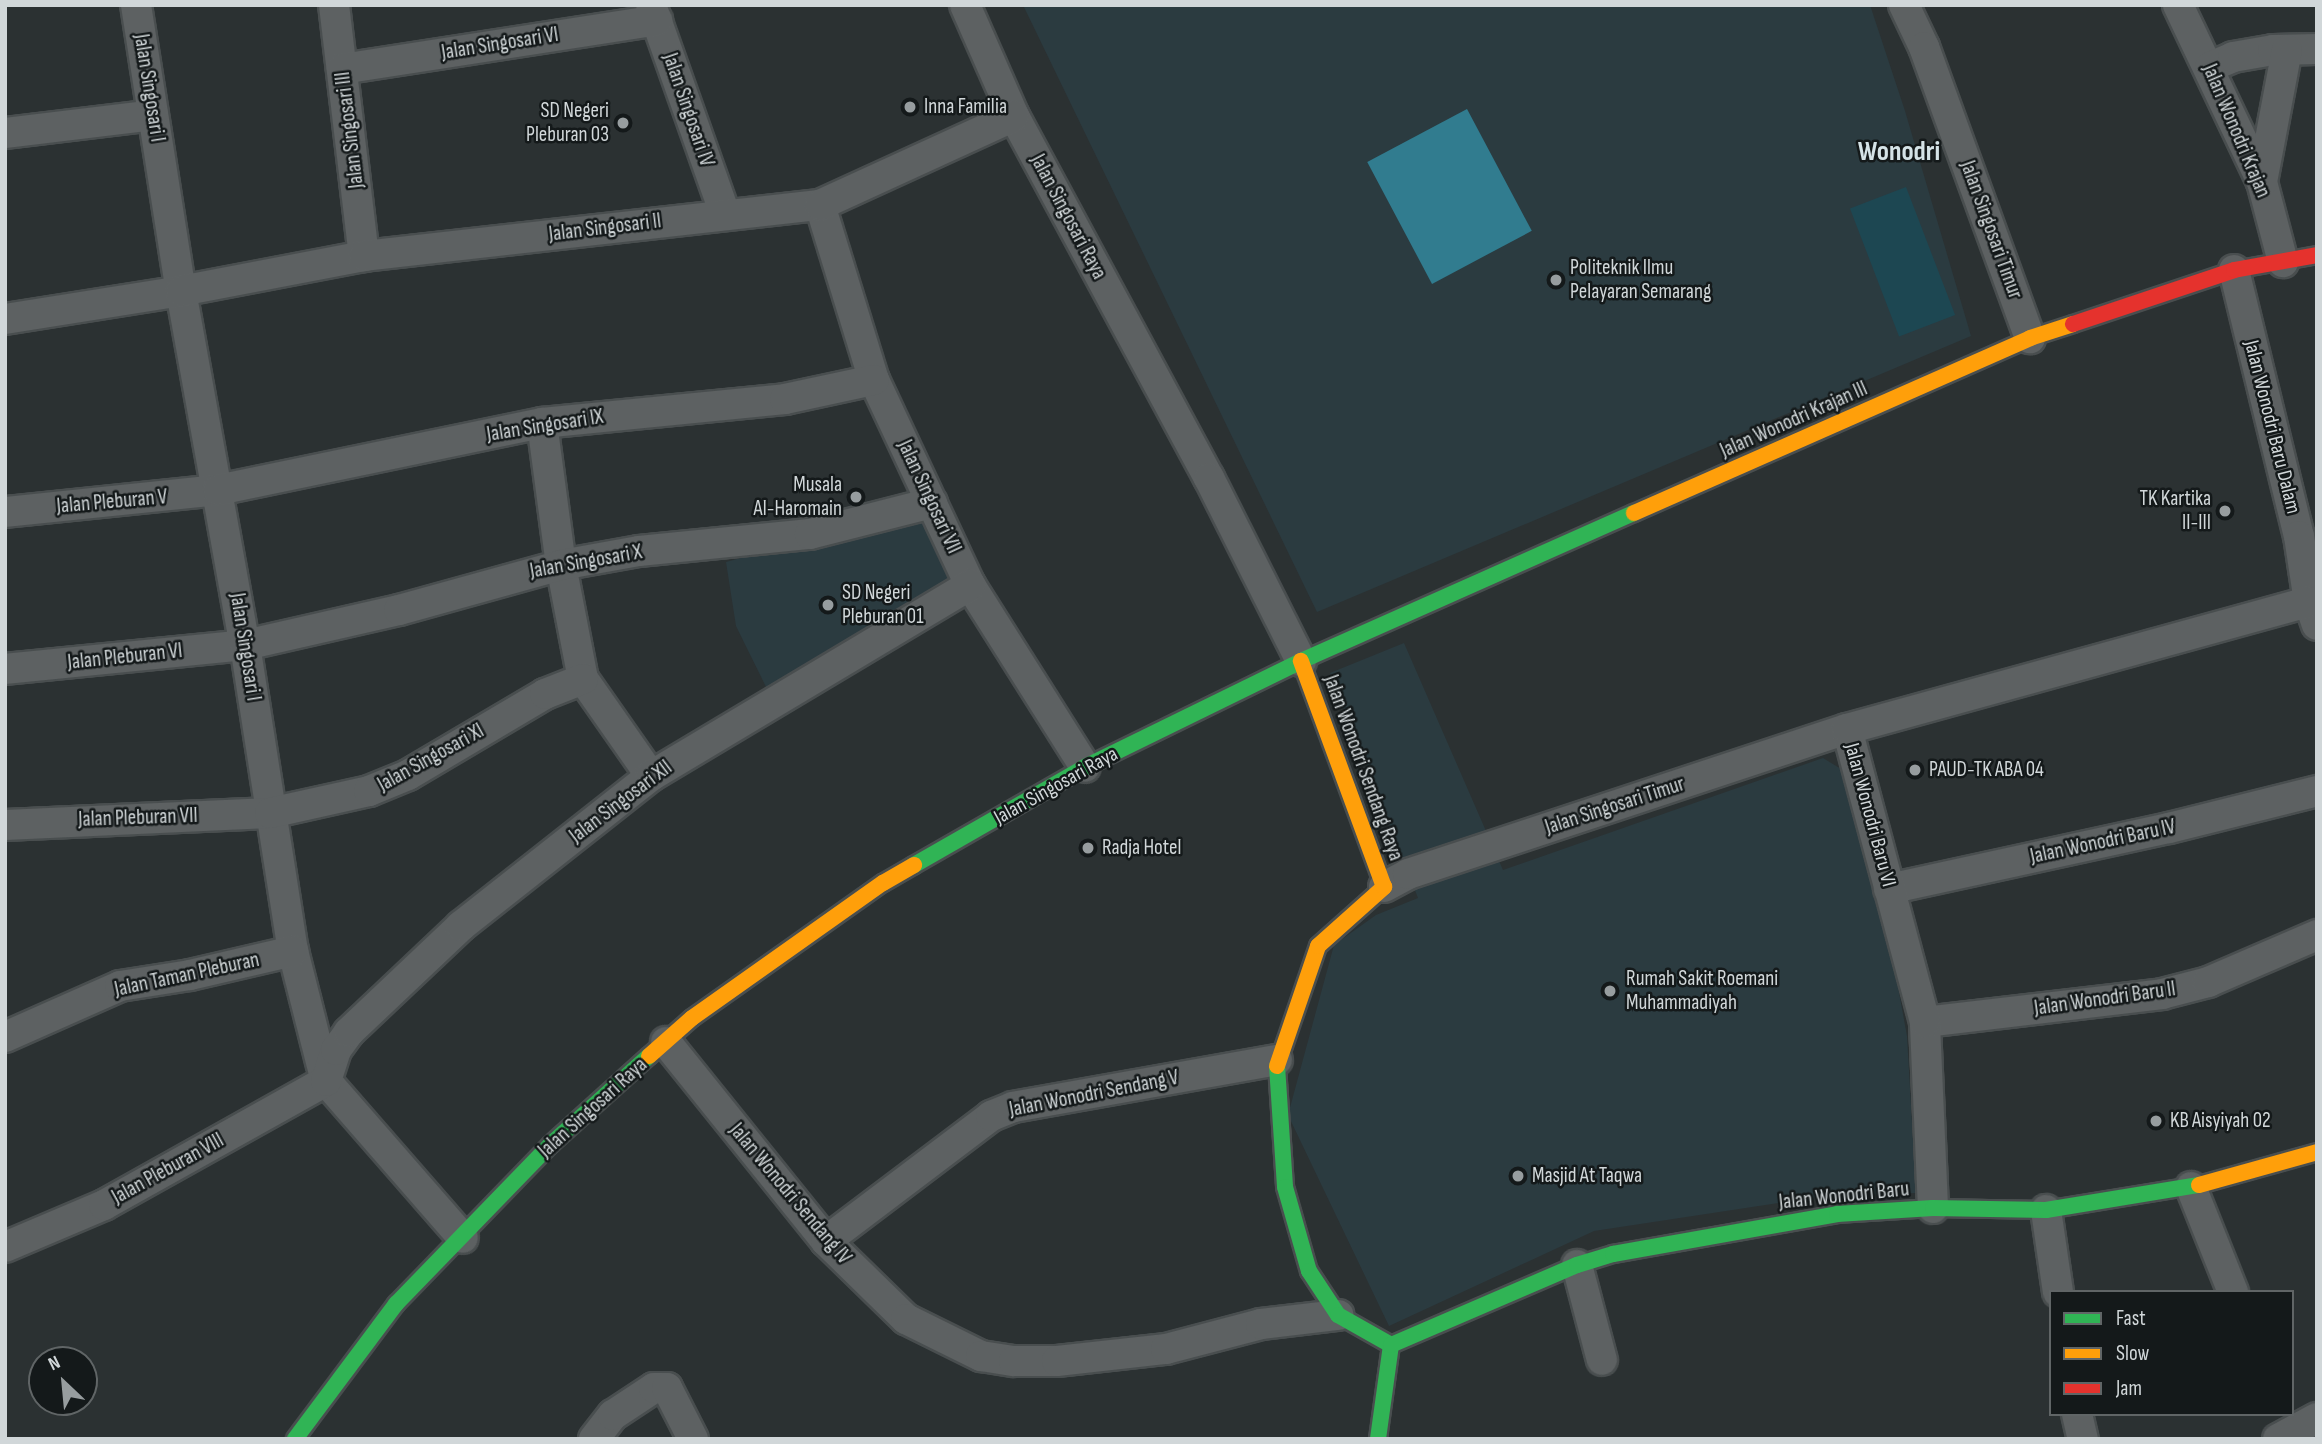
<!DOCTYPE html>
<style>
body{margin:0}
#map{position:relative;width:2322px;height:1444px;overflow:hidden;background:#2b3132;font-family:"Sofia Sans Condensed",sans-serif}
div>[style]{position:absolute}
.built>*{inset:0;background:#2b3b40}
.green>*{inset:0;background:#1d4752;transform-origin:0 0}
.water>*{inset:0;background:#317c8f;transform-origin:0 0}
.roads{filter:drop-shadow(2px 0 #494e4f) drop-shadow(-2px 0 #494e4f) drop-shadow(0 2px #494e4f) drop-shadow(0 -2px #494e4f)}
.street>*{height:30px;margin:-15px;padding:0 15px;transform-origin:15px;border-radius:15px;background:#5d6162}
.fast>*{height:16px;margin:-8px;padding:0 8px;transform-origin:8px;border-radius:8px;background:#30b455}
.slow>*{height:16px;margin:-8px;padding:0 8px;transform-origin:8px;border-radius:8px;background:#ff9f0a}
.jam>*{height:16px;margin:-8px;padding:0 8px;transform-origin:8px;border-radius:8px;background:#e5322d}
.dots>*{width:19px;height:19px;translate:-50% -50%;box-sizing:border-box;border:4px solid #14191a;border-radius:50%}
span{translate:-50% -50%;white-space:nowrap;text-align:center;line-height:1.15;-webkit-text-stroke:5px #14191a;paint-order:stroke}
.street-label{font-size:21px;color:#d1d7d9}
.poi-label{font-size:21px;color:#d1d7d9}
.left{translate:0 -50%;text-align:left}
.right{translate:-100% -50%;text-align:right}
.district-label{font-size:28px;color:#d5e3e7;font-weight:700}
.frame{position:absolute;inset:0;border:7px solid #d1d7d9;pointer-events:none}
.legend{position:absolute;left:2049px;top:1290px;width:245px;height:126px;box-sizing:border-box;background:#14191a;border:2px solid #606566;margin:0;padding:9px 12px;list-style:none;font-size:21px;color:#d1d7d9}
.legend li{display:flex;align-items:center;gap:14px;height:35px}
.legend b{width:35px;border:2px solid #606566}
.north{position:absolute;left:28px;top:1346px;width:70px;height:70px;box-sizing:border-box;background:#14191a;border:2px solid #606566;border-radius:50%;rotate:334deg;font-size:19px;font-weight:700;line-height:28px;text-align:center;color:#d1d7d9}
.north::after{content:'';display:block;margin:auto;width:24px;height:32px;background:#979d9f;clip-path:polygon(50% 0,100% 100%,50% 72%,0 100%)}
</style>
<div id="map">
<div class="built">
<i style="clip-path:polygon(1023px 5px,1870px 5px,1905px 111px,1971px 336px,1317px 612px)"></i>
<i style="clip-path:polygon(922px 508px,961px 584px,770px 695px,736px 626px,726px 562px)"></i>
<i style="clip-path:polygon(1404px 643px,1503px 870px,1823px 758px,1846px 772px,1885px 916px,1907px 1036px,1916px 1193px,1824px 1196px,1594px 1231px,1389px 1326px,1288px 1115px,1334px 945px,1376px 915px,1418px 898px,1330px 673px)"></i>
</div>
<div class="green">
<i style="left:1906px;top:187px;width:137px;height:60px;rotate:69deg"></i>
</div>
<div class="water">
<i style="left:1467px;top:109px;width:138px;height:113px;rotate:62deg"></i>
</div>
<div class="roads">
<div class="street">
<i style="left:136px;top:5px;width:290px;rotate:81.1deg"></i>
<i style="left:181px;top:291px;width:360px;rotate:79.8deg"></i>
<i style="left:245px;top:645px;width:310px;rotate:81.1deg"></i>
<i style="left:293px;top:951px;width:134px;rotate:75.8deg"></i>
<i style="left:326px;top:1081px;width:208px;rotate:48.9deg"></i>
<i style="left:334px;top:5px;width:253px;rotate:83.2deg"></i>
<i style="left:651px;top:5px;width:222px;rotate:70.5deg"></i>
<i style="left:965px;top:5px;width:121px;rotate:66.2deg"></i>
<i style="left:1014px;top:116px;width:411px;rotate:61.7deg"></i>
<i style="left:1209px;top:478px;width:205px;rotate:63.3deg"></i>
<i style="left:1904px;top:5px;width:47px;rotate:64.5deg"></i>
<i style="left:1924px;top:47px;width:310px;rotate:70deg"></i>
<i style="left:2178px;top:5px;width:196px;rotate:64.6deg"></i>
<i style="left:2262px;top:182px;width:83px;rotate:75.3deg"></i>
<i style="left:2210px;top:67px;width:25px;rotate:-23deg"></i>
<i style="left:2233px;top:57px;width:41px;rotate:-9.9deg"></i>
<i style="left:2273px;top:50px;width:44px;rotate:-1.3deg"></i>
<i style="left:342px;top:69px;width:319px;rotate:-8.8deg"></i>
<i style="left:5px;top:133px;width:149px;rotate:-6.9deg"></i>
<i style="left:2262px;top:182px;width:134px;rotate:-79.3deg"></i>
<i style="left:820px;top:205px;width:183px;rotate:72.9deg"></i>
<i style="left:874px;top:380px;width:226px;rotate:64.9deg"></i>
<i style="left:970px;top:585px;width:215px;rotate:57.7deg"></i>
<i style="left:2234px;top:270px;width:274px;rotate:76.3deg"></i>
<i style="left:2299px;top:536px;width:67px;rotate:81.4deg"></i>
<i style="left:2309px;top:602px;width:24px;rotate:71deg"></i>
<i style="left:5px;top:319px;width:178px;rotate:-9deg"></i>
<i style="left:181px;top:291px;width:186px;rotate:-10.8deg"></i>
<i style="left:364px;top:256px;width:459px;rotate:-6.4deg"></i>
<i style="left:820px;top:205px;width:213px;rotate:-24.6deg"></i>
<i style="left:542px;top:423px;width:143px;rotate:82.4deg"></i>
<i style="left:561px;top:565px;width:116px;rotate:79.1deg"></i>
<i style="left:583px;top:679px;width:118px;rotate:55deg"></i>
<i style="left:5px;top:512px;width:214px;rotate:-5.9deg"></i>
<i style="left:218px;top:490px;width:331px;rotate:-11.7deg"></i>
<i style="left:542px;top:423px;width:244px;rotate:-5.6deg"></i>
<i style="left:785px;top:399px;width:91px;rotate:-12.1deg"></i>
<i style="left:5px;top:669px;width:241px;rotate:-5.7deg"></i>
<i style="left:245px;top:645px;width:158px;rotate:-12.8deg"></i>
<i style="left:399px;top:610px;width:168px;rotate:-15.5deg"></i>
<i style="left:561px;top:565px;width:79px;rotate:-10.2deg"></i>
<i style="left:639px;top:551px;width:172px;rotate:-5.7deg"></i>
<i style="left:810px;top:534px;width:126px;rotate:-14.3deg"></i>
<i style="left:5px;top:825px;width:265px;rotate:-2.6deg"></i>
<i style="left:270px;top:813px;width:101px;rotate:-12.5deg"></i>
<i style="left:369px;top:791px;width:42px;rotate:-22.3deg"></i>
<i style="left:408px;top:775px;width:159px;rotate:-30.6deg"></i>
<i style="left:545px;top:694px;width:41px;rotate:-21.5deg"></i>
<i style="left:1384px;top:887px;width:27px;rotate:-28deg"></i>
<i style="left:1408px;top:874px;width:462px;rotate:-18.3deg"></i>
<i style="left:1889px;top:889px;width:287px;rotate:-12.3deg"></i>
<i style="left:2169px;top:828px;width:153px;rotate:-14deg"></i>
<i style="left:1925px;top:1022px;width:239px;rotate:-6.7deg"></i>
<i style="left:2162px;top:994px;width:48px;rotate:-14.6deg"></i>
<i style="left:2208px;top:982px;width:119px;rotate:-23.3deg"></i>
<i style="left:5px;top:1037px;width:126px;rotate:-23.9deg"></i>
<i style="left:120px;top:986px;width:71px;rotate:-8.9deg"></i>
<i style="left:190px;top:975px;width:106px;rotate:-13.1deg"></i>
<i style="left:666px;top:1042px;width:255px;rotate:51.2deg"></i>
<i style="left:826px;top:1241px;width:112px;rotate:44.3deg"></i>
<i style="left:906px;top:1319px;width:84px;rotate:26.3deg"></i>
<i style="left:981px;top:1356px;width:33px;rotate:9deg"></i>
<i style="left:1014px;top:1361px;width:43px"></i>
<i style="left:1057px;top:1361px;width:110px;rotate:-6.3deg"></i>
<i style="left:1166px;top:1349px;width:98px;rotate:-14.7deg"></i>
<i style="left:1261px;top:1324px;width:78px;rotate:-6.7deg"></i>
<i style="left:2191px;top:1187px;width:113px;rotate:68.2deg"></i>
<i style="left:1933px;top:1208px;width:186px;rotate:-92.5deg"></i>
<i style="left:1925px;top:1022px;width:303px;rotate:-104.9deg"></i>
<i style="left:1847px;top:729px;width:479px;rotate:-15.4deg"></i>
<i style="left:2046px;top:1210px;width:83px;rotate:81.7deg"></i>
<i style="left:826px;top:1241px;width:207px;rotate:-37.1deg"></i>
<i style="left:991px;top:1116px;width:24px;rotate:-22deg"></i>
<i style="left:1013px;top:1107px;width:268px;rotate:-10.1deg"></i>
<i style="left:5px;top:1247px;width:108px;rotate:-23deg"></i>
<i style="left:104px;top:1205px;width:254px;rotate:-29.2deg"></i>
<i style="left:326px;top:1081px;width:33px;rotate:-72deg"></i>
<i style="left:336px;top:1050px;width:22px;rotate:-54deg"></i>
<i style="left:349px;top:1032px;width:154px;rotate:-43.4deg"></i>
<i style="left:461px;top:926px;width:242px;rotate:-38.3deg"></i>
<i style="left:651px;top:776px;width:372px;rotate:-30.9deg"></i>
<i style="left:1577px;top:1265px;width:98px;rotate:75.3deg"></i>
<i style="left:2077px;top:1414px;width:26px;rotate:77deg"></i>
<i style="left:594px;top:1439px;width:31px;rotate:-52deg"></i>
<i style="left:613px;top:1415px;width:49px;rotate:-33.4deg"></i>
<i style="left:654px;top:1388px;width:13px"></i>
<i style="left:667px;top:1388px;width:57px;rotate:63deg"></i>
<i style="left:2278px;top:1439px;width:44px;rotate:-28.3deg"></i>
</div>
<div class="fast">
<i style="left:914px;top:865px;width:197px;rotate:-29.8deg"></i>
<i style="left:1085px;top:767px;width:241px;rotate:-26.1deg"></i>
<i style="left:1301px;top:661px;width:364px;rotate:-24deg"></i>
<i style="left:1277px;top:1066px;width:121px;rotate:86.2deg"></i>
<i style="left:1285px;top:1187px;width:87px;rotate:74.1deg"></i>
<i style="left:1309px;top:1271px;width:53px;rotate:56.6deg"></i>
<i style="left:1338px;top:1315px;width:61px;rotate:29.5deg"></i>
<i style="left:1391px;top:1345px;width:95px;rotate:97.9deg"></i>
<i style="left:1391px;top:1345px;width:202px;rotate:-23.3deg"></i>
<i style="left:1577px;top:1265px;width:38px;rotate:-17deg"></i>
<i style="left:1613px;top:1254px;width:228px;rotate:-10.1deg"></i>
<i style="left:1837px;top:1214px;width:96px;rotate:-3.6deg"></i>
<i style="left:1933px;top:1208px;width:113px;rotate:1deg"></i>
<i style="left:2046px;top:1210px;width:155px;rotate:-9.3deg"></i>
<i style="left:295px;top:1439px;width:169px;rotate:-53.2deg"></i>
<i style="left:396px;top:1304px;width:221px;rotate:-45.9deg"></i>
<i style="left:550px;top:1145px;width:133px;rotate:-42deg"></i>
</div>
<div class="slow">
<i style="left:1634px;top:513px;width:433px;rotate:-23.8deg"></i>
<i style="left:2030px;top:338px;width:45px;rotate:-18deg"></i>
<i style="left:649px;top:1056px;width:57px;rotate:-41.5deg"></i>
<i style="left:692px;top:1018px;width:234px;rotate:-35.3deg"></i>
<i style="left:883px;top:883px;width:36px;rotate:-30deg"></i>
<i style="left:1277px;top:1066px;width:127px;rotate:-71.1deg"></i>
<i style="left:1318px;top:946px;width:89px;rotate:-41.8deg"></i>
<i style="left:1384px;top:887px;width:241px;rotate:-110.2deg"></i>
<i style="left:2199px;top:1185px;width:123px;rotate:-15.6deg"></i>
</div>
<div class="jam">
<i style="left:2073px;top:324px;width:170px;rotate:-18.5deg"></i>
<i style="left:2234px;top:270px;width:84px;rotate:-10.2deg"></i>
</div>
</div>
<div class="dots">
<i style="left:910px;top:107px;background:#979d9f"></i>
<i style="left:623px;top:123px;background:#979d9f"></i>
<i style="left:1556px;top:280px;background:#979d9f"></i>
<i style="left:856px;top:497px;background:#979d9f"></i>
<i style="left:2225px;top:511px;background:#979d9f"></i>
<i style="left:828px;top:605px;background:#979d9f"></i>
<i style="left:1915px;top:770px;background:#979d9f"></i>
<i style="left:1088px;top:848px;background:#979d9f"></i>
<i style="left:1610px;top:991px;background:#979d9f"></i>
<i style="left:2156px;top:1121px;background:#979d9f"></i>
<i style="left:1518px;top:1176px;background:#979d9f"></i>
</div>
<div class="street-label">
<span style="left:500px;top:44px;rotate:-9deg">Jalan Singosari VI</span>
<span style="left:149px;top:88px;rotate:81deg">Jalan Singosari I</span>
<span style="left:688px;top:110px;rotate:71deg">Jalan Singosari IV</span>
<span style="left:350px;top:130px;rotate:-97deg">Jalan Singosari III</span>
<span style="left:2236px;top:131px;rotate:67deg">Jalan Wonodri Krajan</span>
<span style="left:1068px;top:217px;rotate:62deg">Jalan Singosari Raya</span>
<span style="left:605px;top:228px;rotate:-7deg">Jalan Singosari II</span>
<span style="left:1991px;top:230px;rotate:70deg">Jalan Singosari Timur</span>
<span style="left:1794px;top:420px;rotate:-24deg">Jalan Wonodri Krajan III</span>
<span style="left:545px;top:426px;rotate:-9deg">Jalan Singosari IX</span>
<span style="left:2272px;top:427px;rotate:76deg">Jalan Wonodri Baru Dalam</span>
<span style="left:929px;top:497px;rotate:65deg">Jalan Singosari VII</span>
<span style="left:112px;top:502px;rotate:-5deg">Jalan Pleburan V</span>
<span style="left:586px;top:562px;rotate:-10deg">Jalan Singosari X</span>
<span style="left:245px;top:647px;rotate:81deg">Jalan Singosari I</span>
<span style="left:125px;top:657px;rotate:-6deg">Jalan Pleburan VI</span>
<span style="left:431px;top:758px;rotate:-29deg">Jalan Singosari XI</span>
<span style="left:1363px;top:768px;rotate:70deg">Jalan Wonodri Sendang Raya</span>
<span style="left:1056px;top:786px;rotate:-29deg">Jalan Singosari Raya</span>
<span style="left:621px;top:802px;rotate:-37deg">Jalan Singosari XII</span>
<span style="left:1615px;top:806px;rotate:-18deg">Jalan Singosari Timur</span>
<span style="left:1870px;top:815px;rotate:75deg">Jalan Wonodri Baru VI</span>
<span style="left:138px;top:818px;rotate:-2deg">Jalan Pleburan VII</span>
<span style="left:2103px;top:842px;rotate:-12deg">Jalan Wonodri Baru IV</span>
<span style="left:187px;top:975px;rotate:-12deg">Jalan Taman Pleburan</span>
<span style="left:2105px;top:999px;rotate:-8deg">Jalan Wonodri Baru II</span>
<span style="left:1094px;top:1094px;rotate:-11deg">Jalan Wonodri Sendang V</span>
<span style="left:593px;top:1108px;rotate:-42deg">Jalan Singosari Raya</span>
<span style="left:168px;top:1169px;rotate:-29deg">Jalan Pleburan VIII</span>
<span style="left:790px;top:1194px;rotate:50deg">Jalan Wonodri Sendang IV</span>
<span style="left:1844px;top:1196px;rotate:-6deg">Jalan Wonodri Baru</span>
</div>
<div class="poi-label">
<span class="left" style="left:924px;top:107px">Inna Familia</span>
<span class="right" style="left:609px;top:123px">SD Negeri<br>Pleburan 03</span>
<span class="left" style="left:1570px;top:280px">Politeknik Ilmu<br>Pelayaran Semarang</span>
<span class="right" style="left:842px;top:497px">Musala<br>Al-Haromain</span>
<span class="right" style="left:2211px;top:511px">TK Kartika<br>II-III</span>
<span class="left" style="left:842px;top:605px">SD Negeri<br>Pleburan 01</span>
<span class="left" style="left:1929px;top:770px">PAUD-TK ABA 04</span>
<span class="left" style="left:1102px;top:848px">Radja Hotel</span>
<span class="left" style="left:1626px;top:991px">Rumah Sakit Roemani<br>Muhammadiyah</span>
<span class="left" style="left:2170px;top:1121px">KB Aisyiyah 02</span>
<span class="left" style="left:1532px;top:1176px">Masjid At Taqwa</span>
</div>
<div class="district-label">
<span style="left:1899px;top:152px">Wonodri</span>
</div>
<div class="frame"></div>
<ul class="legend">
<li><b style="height:9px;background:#30b455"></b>Fast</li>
<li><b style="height:9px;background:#ff9f0a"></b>Slow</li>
<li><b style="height:9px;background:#e5322d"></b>Jam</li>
</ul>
<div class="north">N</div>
</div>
